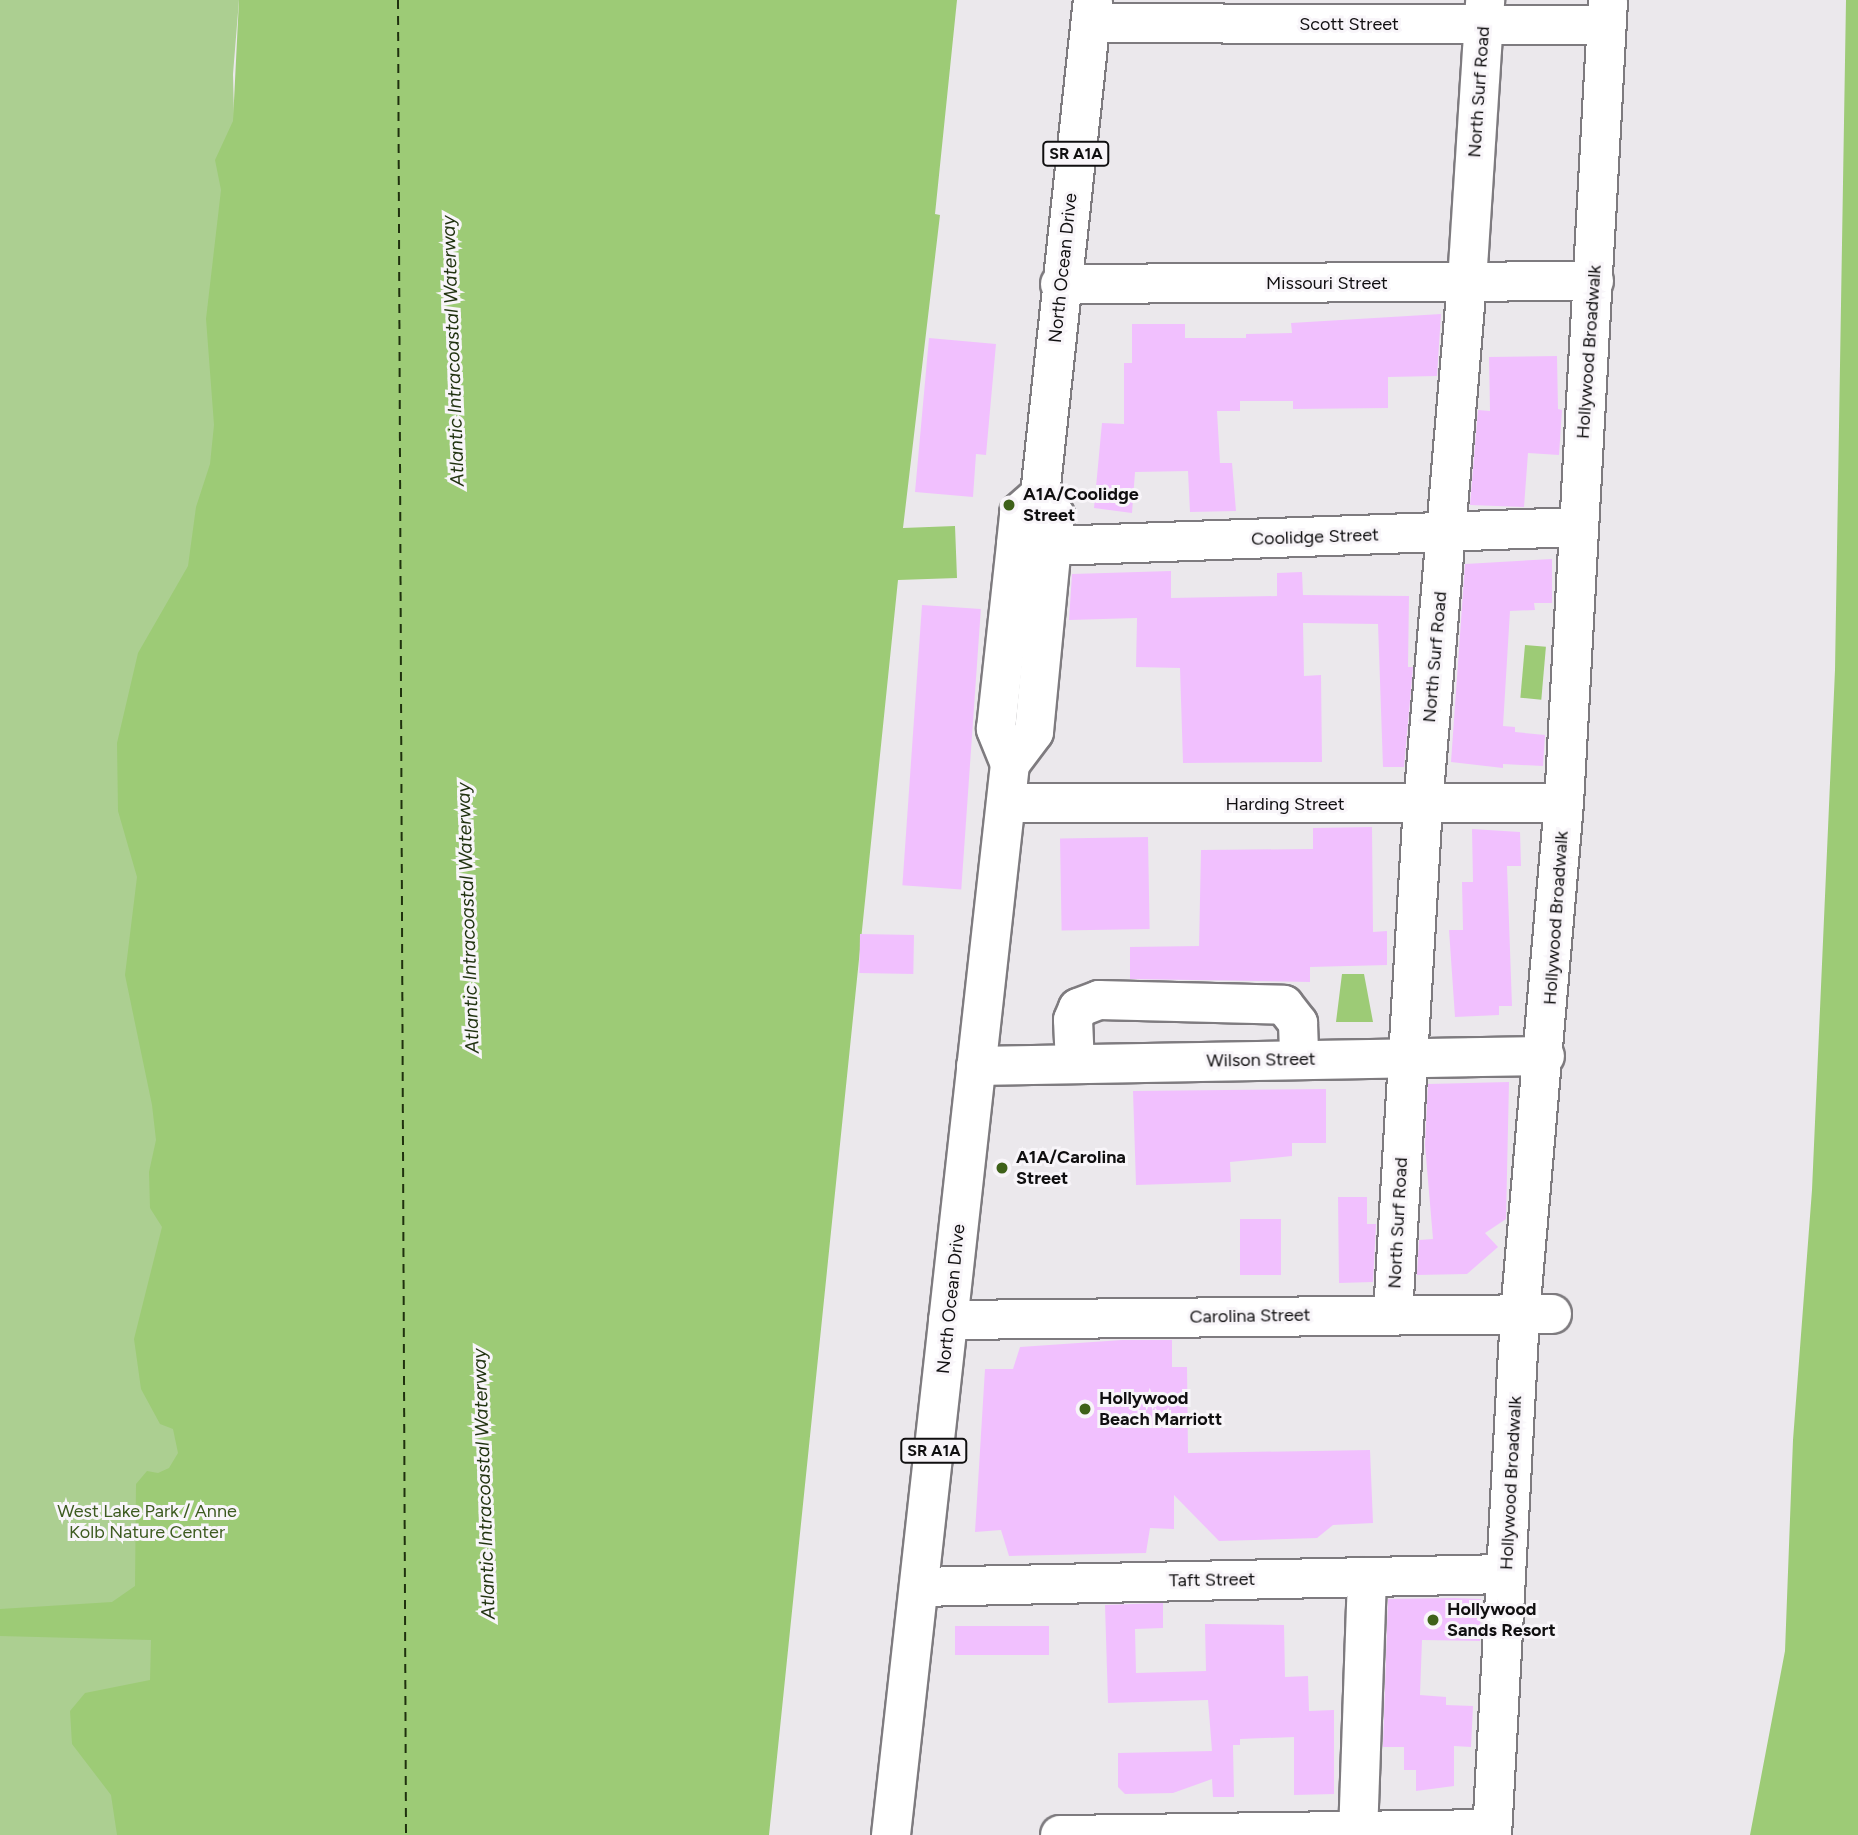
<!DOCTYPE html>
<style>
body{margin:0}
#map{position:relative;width:1858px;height:1835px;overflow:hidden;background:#ebe8ec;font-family:Figtree,sans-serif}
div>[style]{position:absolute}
.green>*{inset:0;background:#accf91}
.water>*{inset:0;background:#9dcb76;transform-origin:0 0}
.ferry>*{height:2px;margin-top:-1px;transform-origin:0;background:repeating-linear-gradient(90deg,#1f310e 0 9px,transparent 0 16px)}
.building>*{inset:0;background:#f1c0fe;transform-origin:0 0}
.roads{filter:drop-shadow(2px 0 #7e7b7f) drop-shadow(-2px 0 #7e7b7f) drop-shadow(0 2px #7e7b7f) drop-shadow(0 -2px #7e7b7f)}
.minor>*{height:38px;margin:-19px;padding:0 19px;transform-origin:19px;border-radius:19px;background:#fff}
.major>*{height:38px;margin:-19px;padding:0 19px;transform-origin:19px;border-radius:19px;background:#fff}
.dots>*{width:19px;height:19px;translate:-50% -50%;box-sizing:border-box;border:4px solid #f8f5f9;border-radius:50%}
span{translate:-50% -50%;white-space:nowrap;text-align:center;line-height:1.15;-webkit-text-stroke:6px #f8f5f9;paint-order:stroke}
.shield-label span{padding:2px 5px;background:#f8f5f9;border:2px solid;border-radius:5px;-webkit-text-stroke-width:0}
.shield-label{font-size:16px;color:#100f10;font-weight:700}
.street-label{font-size:18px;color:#100f10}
.poi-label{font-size:18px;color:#100f10;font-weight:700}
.left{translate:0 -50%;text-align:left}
.park-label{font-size:18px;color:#3d5b20}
.water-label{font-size:19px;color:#1f310e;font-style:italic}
</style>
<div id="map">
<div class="green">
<i style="clip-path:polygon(0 0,239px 0,233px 74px,273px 1835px,0 1835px)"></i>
</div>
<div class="water">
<i style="clip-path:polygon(239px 0,957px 0,935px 214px,940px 215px,903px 528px,955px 526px,957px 578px,898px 580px,769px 1835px,117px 1835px,111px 1795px,72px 1744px,70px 1711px,85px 1693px,150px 1680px,151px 1640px,0 1636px,0 1609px,112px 1602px,135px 1586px,136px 1484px,147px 1471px,158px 1473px,169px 1468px,178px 1453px,173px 1429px,160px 1424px,141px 1389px,134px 1339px,162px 1227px,150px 1208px,149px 1172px,156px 1140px,152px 1105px,125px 975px,137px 877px,118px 811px,117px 743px,138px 653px,188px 566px,196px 507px,210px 464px,214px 425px,206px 319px,221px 190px,215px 160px,233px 121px)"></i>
<i style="clip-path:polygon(1846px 0,1858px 0,1858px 1835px,1750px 1835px,1785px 1651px,1793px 1440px,1812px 1190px,1835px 670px)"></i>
<i style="left:1525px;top:645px;width:21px;height:53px;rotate:5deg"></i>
<i style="clip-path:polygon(1342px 974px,1364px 974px,1373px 1022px,1336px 1022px)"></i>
</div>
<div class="ferry">
<i style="left:398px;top:0;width:1835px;rotate:89.75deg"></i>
</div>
<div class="building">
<i style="clip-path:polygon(1441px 314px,1437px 376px,1388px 377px,1388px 408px,1293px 409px,1293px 401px,1240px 401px,1240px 411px,1217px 411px,1220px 463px,1232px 463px,1236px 511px,1190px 512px,1188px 471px,1135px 472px,1132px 513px,1094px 508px,1102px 423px,1124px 424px,1124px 363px,1132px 363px,1132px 324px,1185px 324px,1185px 338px,1246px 338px,1246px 334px,1292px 333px,1291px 323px)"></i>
<i style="clip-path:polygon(929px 338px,996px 344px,986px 455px,976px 454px,973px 497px,915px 492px)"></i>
<i style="clip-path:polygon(1557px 356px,1558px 409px,1562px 410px,1559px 455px,1528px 453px,1524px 507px,1470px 505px,1478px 410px,1490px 411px,1489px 357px)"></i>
<i style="clip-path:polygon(1552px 559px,1552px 603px,1534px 603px,1535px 610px,1510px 611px,1503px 726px,1515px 727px,1515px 732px,1545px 735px,1543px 766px,1503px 764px,1503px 768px,1451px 762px,1465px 564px)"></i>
<i style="clip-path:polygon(1171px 571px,1171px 598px,1277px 596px,1277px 573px,1302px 572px,1303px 595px,1409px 596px,1408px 667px,1413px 667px,1404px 767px,1383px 767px,1378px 624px,1303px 623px,1304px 676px,1321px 675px,1322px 762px,1183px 763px,1180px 668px,1136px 667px,1137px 618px,1069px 620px,1072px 574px)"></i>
<i style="left:922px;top:605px;width:59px;height:281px;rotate:4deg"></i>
<i style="clip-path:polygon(1372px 827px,1373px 932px,1387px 931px,1387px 965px,1310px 967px,1310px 982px,1130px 979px,1130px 947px,1199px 946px,1201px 850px,1313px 849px,1313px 828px)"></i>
<i style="clip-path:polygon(1472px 829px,1520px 832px,1521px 866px,1507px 866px,1512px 1006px,1499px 1006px,1499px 1015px,1455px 1017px,1449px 930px,1463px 930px,1462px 882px,1473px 882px)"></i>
<i style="left:1148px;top:837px;width:92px;height:88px;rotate:89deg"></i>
<i style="left:860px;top:934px;width:54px;height:39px;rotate:1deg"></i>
<i style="clip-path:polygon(1509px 1082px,1506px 1219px,1485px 1233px,1498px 1247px,1467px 1274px,1417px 1275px,1419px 1240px,1433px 1239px,1425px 1145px,1428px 1084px)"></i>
<i style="clip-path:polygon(1326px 1089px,1326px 1143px,1292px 1143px,1292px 1156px,1230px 1162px,1231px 1182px,1136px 1185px,1133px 1091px)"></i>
<i style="clip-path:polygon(1338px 1197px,1367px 1197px,1367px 1224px,1376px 1224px,1373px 1282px,1339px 1283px)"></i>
<i style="left:1240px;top:1219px;width:41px;height:56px"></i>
<i style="clip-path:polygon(1122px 1340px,1172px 1340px,1172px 1367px,1187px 1367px,1188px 1453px,1370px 1450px,1373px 1523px,1333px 1525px,1317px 1538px,1219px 1541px,1174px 1495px,1174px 1529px,1150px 1528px,1146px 1553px,1009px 1556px,1001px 1530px,975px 1532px,985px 1369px,1013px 1369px,1020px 1347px)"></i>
<i style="clip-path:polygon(1454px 1598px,1481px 1599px,1480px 1641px,1422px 1640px,1420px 1695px,1446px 1697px,1446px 1705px,1473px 1706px,1471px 1747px,1454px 1746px,1454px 1786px,1416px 1791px,1416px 1770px,1404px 1770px,1404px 1747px,1383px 1747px,1388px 1599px)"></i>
<i style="clip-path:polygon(1163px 1603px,1163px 1628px,1135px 1629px,1136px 1673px,1206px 1671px,1205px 1624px,1284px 1625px,1285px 1677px,1308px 1676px,1309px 1711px,1334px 1710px,1334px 1794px,1294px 1795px,1294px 1737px,1240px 1739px,1240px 1745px,1233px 1745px,1234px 1797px,1213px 1797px,1212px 1779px,1173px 1793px,1125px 1794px,1118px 1787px,1118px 1753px,1212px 1751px,1208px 1700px,1108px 1703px,1105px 1605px)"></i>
<i style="left:955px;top:1626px;width:94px;height:29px"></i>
</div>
<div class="roads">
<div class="minor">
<i style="left:1091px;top:23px;width:515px;rotate:0.22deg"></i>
<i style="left:1060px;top:284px;width:534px;rotate:-0.32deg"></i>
<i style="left:1052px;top:546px;width:526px;rotate:-2.07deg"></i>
<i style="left:1006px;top:803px;width:558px"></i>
<i style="left:1075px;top:1064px;width:44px;rotate:-92.6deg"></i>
<i style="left:1073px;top:1020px;width:13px;rotate:-67deg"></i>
<i style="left:1078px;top:1008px;width:22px;rotate:-21deg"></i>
<i style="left:1099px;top:1000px;width:185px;rotate:1.5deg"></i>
<i style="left:1284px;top:1005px;width:23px;rotate:52deg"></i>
<i style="left:1298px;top:1023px;width:36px;rotate:88deg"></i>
<i style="left:976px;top:1066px;width:569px;rotate:-1.01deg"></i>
<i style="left:1393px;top:1314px;width:511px;rotate:-86.63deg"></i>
<i style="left:1423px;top:804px;width:524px;rotate:-85.18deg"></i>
<i style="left:1467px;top:282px;width:283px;rotate:-86.3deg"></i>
<i style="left:948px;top:1320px;width:604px;rotate:-0.57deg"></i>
<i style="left:919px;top:1587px;width:587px;rotate:-1.27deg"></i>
<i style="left:1060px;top:1835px;width:432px;rotate:-0.8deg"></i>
<i style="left:1358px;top:1835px;width:258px;rotate:-88deg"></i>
<i style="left:1492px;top:1835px;width:522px;rotate:-86.92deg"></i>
<i style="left:1520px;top:1314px;width:513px;rotate:-85.08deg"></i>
<i style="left:1564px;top:803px;width:804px;rotate:-86.86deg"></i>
</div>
<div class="major">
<i style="left:1010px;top:764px;width:40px;rotate:-53deg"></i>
<i style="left:1034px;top:732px;width:218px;rotate:-84.5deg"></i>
<i style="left:1055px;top:515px;width:25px;rotate:-127deg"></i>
<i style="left:891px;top:1835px;width:1078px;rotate:-83.66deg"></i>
<i style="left:1010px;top:764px;width:38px;rotate:-112deg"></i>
<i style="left:996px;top:729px;width:186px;rotate:-83.8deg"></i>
<i style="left:1016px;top:544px;width:31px;rotate:-84deg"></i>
<i style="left:1019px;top:513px;width:28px;rotate:-41deg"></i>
<i style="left:1040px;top:495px;width:498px;rotate:-83.9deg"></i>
</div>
</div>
<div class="dots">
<i style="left:1009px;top:505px;background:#3e6119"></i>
<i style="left:1002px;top:1168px;background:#3e6119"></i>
<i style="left:1085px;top:1409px;background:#3e6119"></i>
<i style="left:1433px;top:1620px;background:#3e6119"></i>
</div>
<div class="shield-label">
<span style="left:1076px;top:154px">SR A1A</span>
<span style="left:934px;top:1451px">SR A1A</span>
</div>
<div class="street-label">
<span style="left:1349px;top:24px">Scott Street</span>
<span style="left:1479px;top:92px;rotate:-86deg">North Surf Road</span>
<span style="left:1063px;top:268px;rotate:-84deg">North Ocean Drive</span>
<span style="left:1327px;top:283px">Missouri Street</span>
<span style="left:1589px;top:352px;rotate:-86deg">Hollywood Broadwalk</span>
<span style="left:1315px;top:537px;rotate:-2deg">Coolidge Street</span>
<span style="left:1435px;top:657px;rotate:-85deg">North Surf Road</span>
<span style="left:1285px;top:804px">Harding Street</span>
<span style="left:1556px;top:918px;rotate:-86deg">Hollywood Broadwalk</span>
<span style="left:1261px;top:1060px;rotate:-1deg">Wilson Street</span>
<span style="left:1398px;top:1223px;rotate:-87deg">North Surf Road</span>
<span style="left:951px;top:1299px;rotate:-84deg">North Ocean Drive</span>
<span style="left:1250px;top:1316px;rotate:-1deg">Carolina Street</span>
<span style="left:1511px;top:1483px;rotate:-87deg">Hollywood Broadwalk</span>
<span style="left:1212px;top:1580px;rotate:-1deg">Taft Street</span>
</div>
<div class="poi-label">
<span class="left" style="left:1023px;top:505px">A1A/Coolidge<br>Street</span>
<span class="left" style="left:1016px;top:1168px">A1A/Carolina<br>Street</span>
<span class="left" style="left:1099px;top:1409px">Hollywood<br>Beach Marriott</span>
<span class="left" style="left:1447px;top:1620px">Hollywood<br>Sands Resort</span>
</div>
<div class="park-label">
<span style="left:147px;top:1522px">West Lake Park / Anne<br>Kolb Nature Center</span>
</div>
<div class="water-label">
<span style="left:453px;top:351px;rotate:-92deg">Atlantic Intracoastal Waterway</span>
<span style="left:468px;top:918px;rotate:-92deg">Atlantic Intracoastal Waterway</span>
<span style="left:484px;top:1484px;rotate:-92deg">Atlantic Intracoastal Waterway</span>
</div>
</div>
